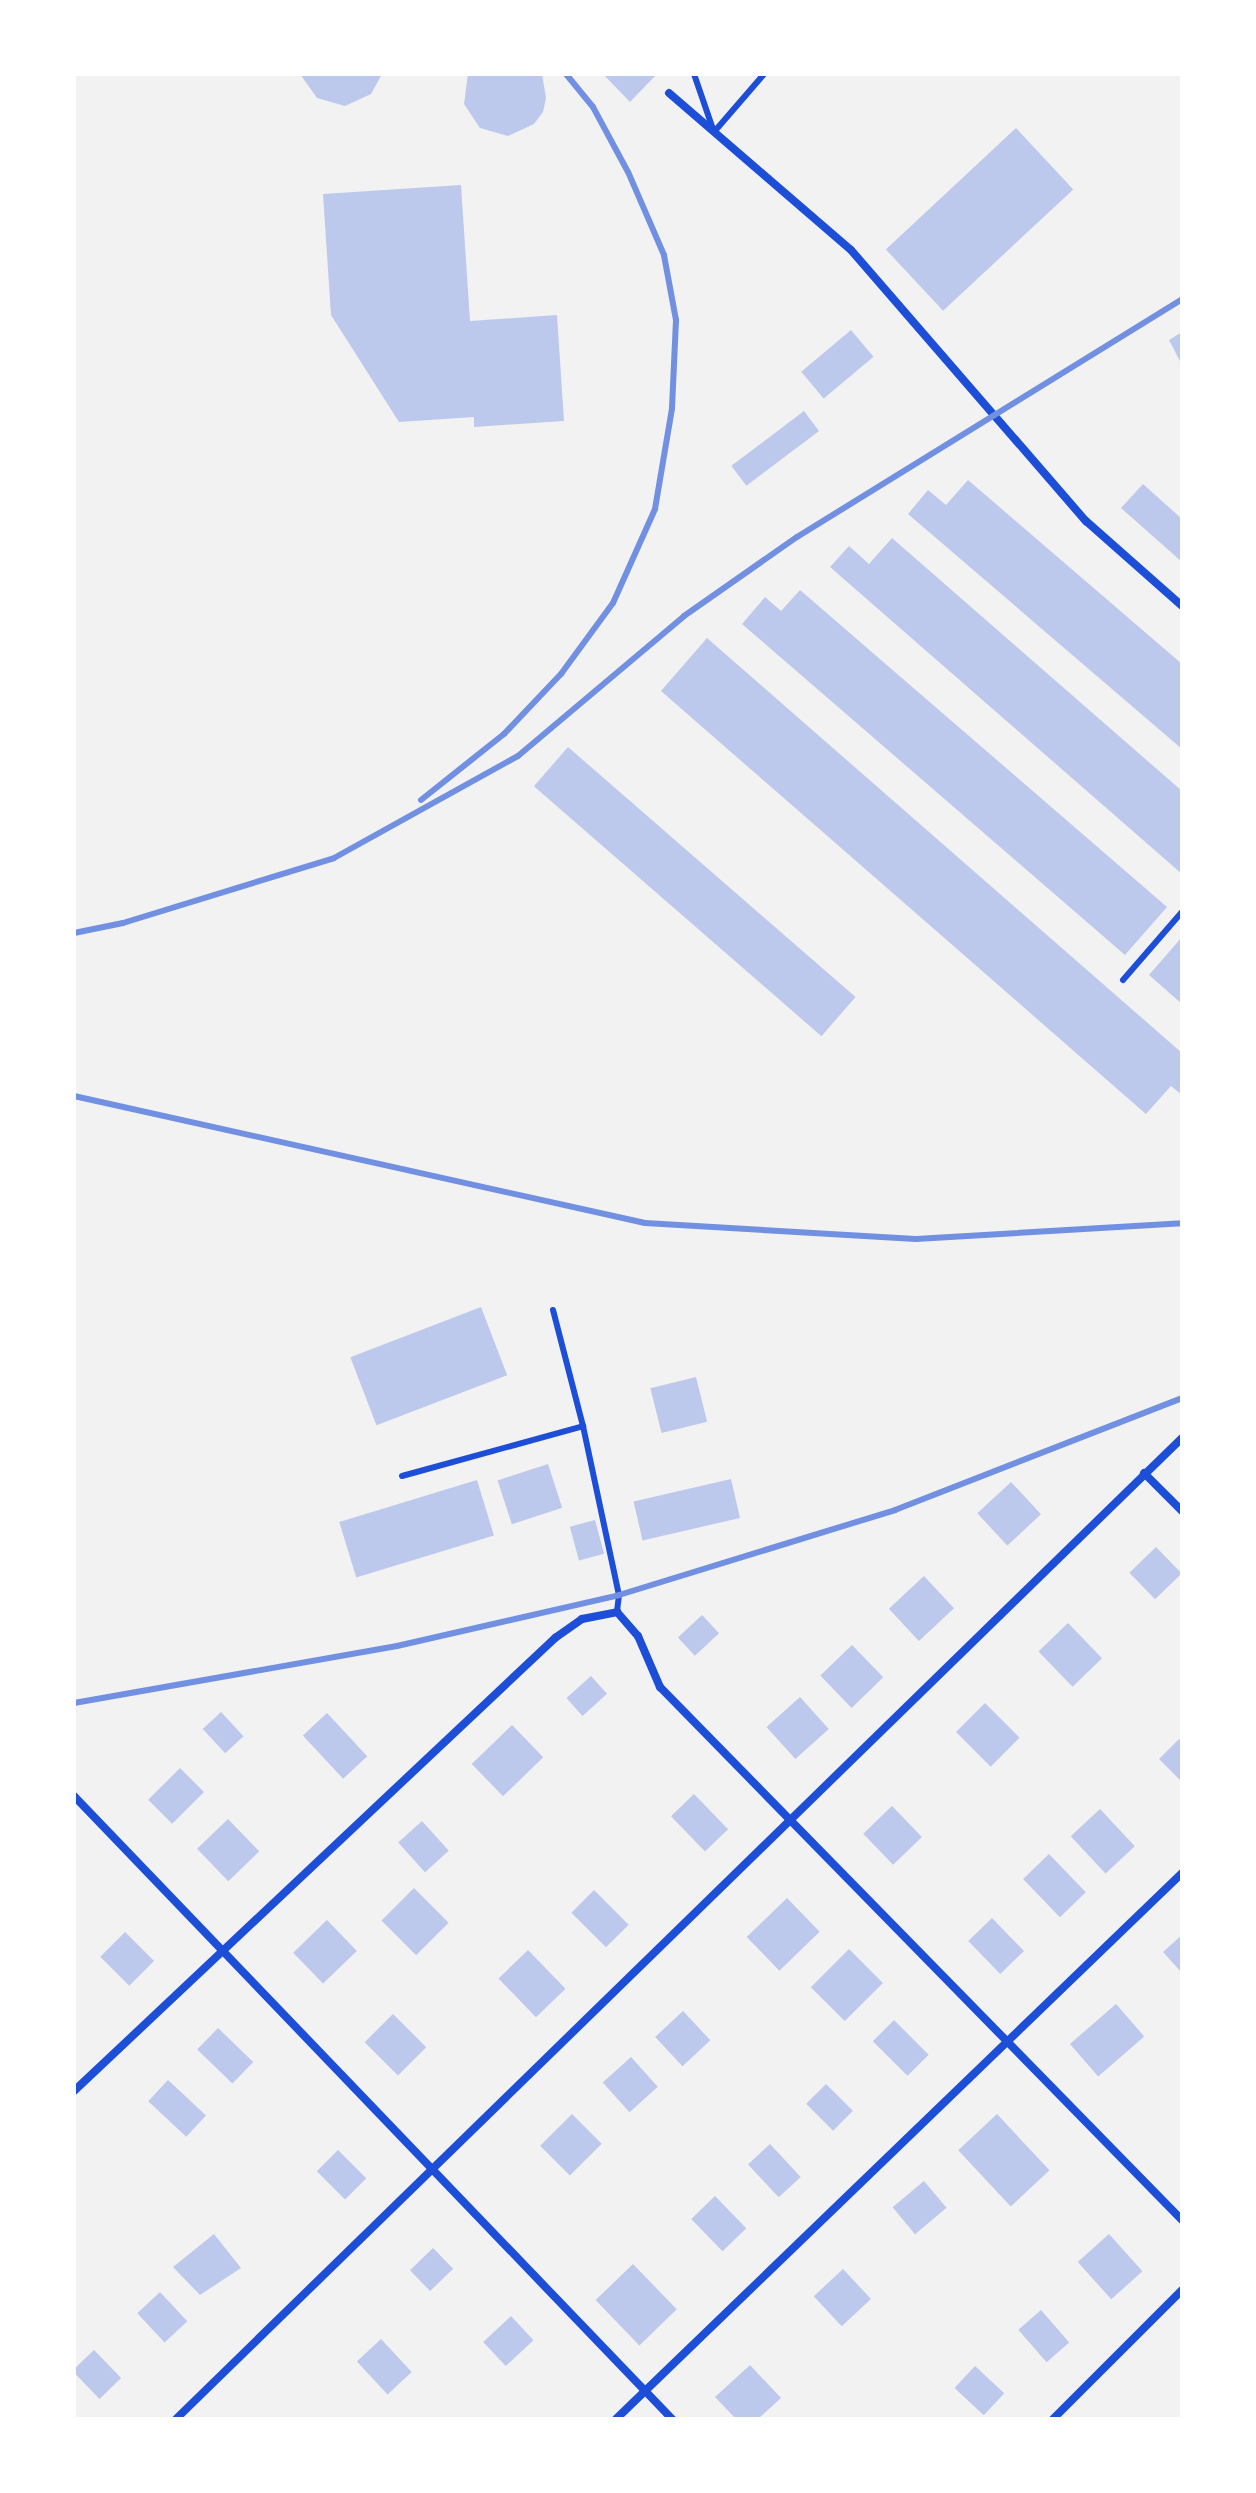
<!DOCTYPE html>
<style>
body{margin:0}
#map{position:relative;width:1256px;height:2493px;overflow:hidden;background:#f2f2f2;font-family:"Golos Text",sans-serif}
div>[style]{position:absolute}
.building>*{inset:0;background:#bdc9ec;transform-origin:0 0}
.service>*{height:6px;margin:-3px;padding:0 3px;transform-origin:3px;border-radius:3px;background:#1d4ed8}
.minor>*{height:8px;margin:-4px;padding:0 4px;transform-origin:4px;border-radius:4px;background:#1d4ed8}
.rail>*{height:6px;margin:-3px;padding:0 3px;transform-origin:3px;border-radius:3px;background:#7290e2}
span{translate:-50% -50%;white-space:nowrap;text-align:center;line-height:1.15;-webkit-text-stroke:8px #fff;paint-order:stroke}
.frame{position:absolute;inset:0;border:76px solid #fff;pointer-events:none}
</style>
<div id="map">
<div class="building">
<i style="clip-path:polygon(300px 74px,382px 74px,371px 94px,345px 106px,317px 98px)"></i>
<i style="clip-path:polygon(468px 74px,542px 74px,546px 98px,543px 112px,534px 124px,508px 136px,480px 128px,464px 104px)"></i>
<i style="clip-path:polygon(603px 74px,657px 74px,630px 102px)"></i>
<i style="left:1016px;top:128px;width:84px;height:178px;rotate:47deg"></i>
<i style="clip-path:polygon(461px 185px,470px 321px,557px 315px,564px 421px,474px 427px,474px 417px,399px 422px,331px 315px,323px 194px)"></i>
<i style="left:851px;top:330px;width:35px;height:65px;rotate:50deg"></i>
<i style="clip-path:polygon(1182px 332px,1182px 365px,1169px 340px)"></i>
<i style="left:804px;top:411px;width:25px;height:91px;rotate:53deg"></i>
<i style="clip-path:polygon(968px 480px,1182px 664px,1182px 749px,908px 514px,928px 490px,946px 505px)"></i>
<i style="clip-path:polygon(1143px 484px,1182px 519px,1182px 562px,1121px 508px)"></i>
<i style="clip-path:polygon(892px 538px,1182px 791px,1182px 874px,830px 567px,849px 546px,869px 564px)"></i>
<i style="clip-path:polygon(800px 590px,1167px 907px,1125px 955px,742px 624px,765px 597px,781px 611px)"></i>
<i style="clip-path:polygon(707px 638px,1182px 1053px,1182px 1095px,1171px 1086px,1146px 1114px,661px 691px)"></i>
<i style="left:568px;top:747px;width:381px;height:52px;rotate:41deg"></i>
<i style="clip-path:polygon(1182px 937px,1182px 1004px,1149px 975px)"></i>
<i style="left:481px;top:1307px;width:73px;height:140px;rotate:69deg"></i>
<i style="left:696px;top:1377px;width:46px;height:47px;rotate:76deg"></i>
<i style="left:548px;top:1464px;width:46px;height:53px;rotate:72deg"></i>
<i style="left:731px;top:1479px;width:40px;height:100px;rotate:77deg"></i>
<i style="left:477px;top:1480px;width:58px;height:144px;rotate:73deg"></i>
<i style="left:1011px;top:1482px;width:44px;height:46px;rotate:47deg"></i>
<i style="left:595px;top:1520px;width:35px;height:26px;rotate:75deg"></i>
<i style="left:1156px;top:1547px;width:37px;height:37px;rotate:46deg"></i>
<i style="left:924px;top:1576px;width:44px;height:48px;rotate:47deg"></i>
<i style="left:702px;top:1615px;width:25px;height:33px;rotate:47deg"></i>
<i style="left:1068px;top:1623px;width:49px;height:41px;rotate:46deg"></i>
<i style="left:852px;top:1645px;width:45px;height:44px;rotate:46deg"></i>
<i style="left:591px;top:1676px;width:24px;height:33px;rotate:48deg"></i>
<i style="left:800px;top:1697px;width:43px;height:45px;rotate:48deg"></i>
<i style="left:985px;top:1703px;width:49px;height:41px;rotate:45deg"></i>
<i style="left:221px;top:1712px;width:33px;height:25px;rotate:47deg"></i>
<i style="left:327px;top:1713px;width:59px;height:33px;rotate:47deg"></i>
<i style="left:512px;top:1725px;width:45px;height:56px;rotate:46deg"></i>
<i style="clip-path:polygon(1179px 1739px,1182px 1742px,1182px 1782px,1159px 1759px)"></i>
<i style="left:180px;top:1768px;width:34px;height:45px;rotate:45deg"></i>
<i style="left:694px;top:1794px;width:49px;height:32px;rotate:46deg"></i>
<i style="left:892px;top:1806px;width:43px;height:40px;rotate:46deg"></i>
<i style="left:1100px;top:1809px;width:51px;height:40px;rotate:47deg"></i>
<i style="left:228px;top:1819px;width:45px;height:43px;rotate:46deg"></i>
<i style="left:422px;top:1821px;width:40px;height:32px;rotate:48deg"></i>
<i style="left:1049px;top:1854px;width:53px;height:36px;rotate:46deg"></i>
<i style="left:414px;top:1888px;width:49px;height:46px;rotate:45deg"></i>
<i style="left:594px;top:1890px;width:49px;height:32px;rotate:45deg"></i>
<i style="left:787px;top:1898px;width:47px;height:56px;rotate:46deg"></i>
<i style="left:992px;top:1918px;width:46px;height:33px;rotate:46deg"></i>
<i style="left:327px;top:1920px;width:43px;height:47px;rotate:46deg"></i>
<i style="left:125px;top:1932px;width:41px;height:35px;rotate:45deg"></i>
<i style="clip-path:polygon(1182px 1935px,1182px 1973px,1163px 1952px)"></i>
<i style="left:849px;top:1949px;width:48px;height:54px;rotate:45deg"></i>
<i style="left:528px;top:1950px;width:54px;height:41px;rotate:46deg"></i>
<i style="left:1116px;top:2004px;width:43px;height:61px;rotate:49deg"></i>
<i style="left:683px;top:2011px;width:40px;height:38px;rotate:47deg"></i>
<i style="left:393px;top:2014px;width:47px;height:40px;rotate:45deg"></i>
<i style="left:894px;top:2020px;width:49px;height:30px;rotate:45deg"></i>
<i style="left:218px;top:2028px;width:49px;height:30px;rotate:44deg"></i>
<i style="left:631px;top:2057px;width:40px;height:38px;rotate:48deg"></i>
<i style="left:168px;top:2080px;width:52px;height:29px;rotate:43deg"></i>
<i style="left:826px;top:2084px;width:38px;height:28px;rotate:45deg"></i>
<i style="left:572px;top:2114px;width:42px;height:45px;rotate:45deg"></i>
<i style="left:997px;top:2114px;width:77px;height:53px;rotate:47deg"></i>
<i style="left:770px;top:2144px;width:45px;height:30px;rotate:47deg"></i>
<i style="left:338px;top:2150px;width:40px;height:30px;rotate:45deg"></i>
<i style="left:924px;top:2181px;width:35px;height:41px;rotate:50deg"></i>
<i style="left:715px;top:2196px;width:45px;height:33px;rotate:46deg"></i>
<i style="clip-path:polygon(214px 2234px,241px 2268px,200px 2295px,173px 2267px)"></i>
<i style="left:1109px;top:2234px;width:50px;height:42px;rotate:48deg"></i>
<i style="left:433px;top:2248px;width:29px;height:32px;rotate:46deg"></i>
<i style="left:633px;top:2264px;width:63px;height:52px;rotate:46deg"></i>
<i style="left:843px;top:2269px;width:41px;height:40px;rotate:47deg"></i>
<i style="left:160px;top:2292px;width:40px;height:31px;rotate:47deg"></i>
<i style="left:1041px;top:2310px;width:43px;height:30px;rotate:49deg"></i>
<i style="left:511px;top:2316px;width:33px;height:38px;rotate:47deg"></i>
<i style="left:381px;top:2339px;width:45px;height:33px;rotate:47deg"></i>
<i style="left:94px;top:2350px;width:39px;height:30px;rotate:46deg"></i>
<i style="clip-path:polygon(750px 2365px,781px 2398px,758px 2419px,736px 2419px,715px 2397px)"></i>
<i style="left:975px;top:2366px;width:40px;height:30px;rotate:43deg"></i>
</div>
<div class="service">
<i style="left:694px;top:74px;width:61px;rotate:71deg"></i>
<i style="left:714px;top:132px;width:77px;rotate:-49.2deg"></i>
<i style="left:1123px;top:980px;width:90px;rotate:-49.1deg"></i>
<i style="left:553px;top:1310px;width:120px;rotate:75.5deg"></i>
<i style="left:583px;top:1426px;width:173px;rotate:78deg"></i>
<i style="left:619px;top:1595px;width:17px;rotate:97deg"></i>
<i style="left:402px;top:1476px;width:188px;rotate:-15.4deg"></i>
</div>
<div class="minor">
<i style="left:669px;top:93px;width:240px;rotate:40.8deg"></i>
<i style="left:851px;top:250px;width:359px;rotate:49.1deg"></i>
<i style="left:1086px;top:521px;width:128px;rotate:41.5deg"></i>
<i style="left:1144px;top:1473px;width:54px;rotate:45deg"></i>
<i style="left:74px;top:1796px;width:864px;rotate:46.17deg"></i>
<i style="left:74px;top:2091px;width:661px;rotate:-43.28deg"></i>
<i style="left:555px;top:1638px;width:33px;rotate:-35deg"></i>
<i style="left:582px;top:1619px;width:36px;rotate:-11deg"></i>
<i style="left:617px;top:1612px;width:32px;rotate:49deg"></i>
<i style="left:638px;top:1636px;width:56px;rotate:66.7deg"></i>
<i style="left:660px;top:1687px;width:746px;rotate:45.6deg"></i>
<i style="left:176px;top:2419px;width:1405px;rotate:-44.28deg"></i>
<i style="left:616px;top:2419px;width:786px;rotate:-43.97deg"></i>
<i style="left:1053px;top:2419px;width:182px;rotate:-45deg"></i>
</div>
<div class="rail">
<i style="left:421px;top:800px;width:106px;rotate:-38.5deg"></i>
<i style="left:504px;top:734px;width:83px;rotate:-46.5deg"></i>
<i style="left:561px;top:674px;width:88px;rotate:-53.8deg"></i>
<i style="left:613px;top:603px;width:103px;rotate:-65.9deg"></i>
<i style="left:655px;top:509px;width:102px;rotate:-80.4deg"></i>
<i style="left:672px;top:408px;width:88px;rotate:-87.4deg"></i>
<i style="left:676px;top:320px;width:66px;rotate:-100.5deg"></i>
<i style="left:664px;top:255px;width:90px;rotate:-113.4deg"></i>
<i style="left:628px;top:172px;width:74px;rotate:-118.3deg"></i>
<i style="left:593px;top:107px;width:43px;rotate:-129.3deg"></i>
<i style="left:74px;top:933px;width:50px;rotate:-11.5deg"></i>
<i style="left:123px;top:923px;width:221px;rotate:-17.1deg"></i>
<i style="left:334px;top:858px;width:210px;rotate:-29deg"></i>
<i style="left:518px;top:756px;width:217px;rotate:-40.1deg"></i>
<i style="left:684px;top:616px;width:138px;rotate:-35deg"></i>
<i style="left:797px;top:537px;width:453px;rotate:-31.7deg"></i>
<i style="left:74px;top:1096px;width:585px;rotate:12.54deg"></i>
<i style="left:645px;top:1223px;width:271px;rotate:3.4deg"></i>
<i style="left:916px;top:1239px;width:266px;rotate:-3.4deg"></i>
<i style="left:74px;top:1703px;width:328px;rotate:-10deg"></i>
<i style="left:397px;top:1646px;width:228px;rotate:-12.9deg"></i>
<i style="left:619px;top:1595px;width:289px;rotate:-17.1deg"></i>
<i style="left:895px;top:1510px;width:308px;rotate:-21.3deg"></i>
</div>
<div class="frame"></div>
</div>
